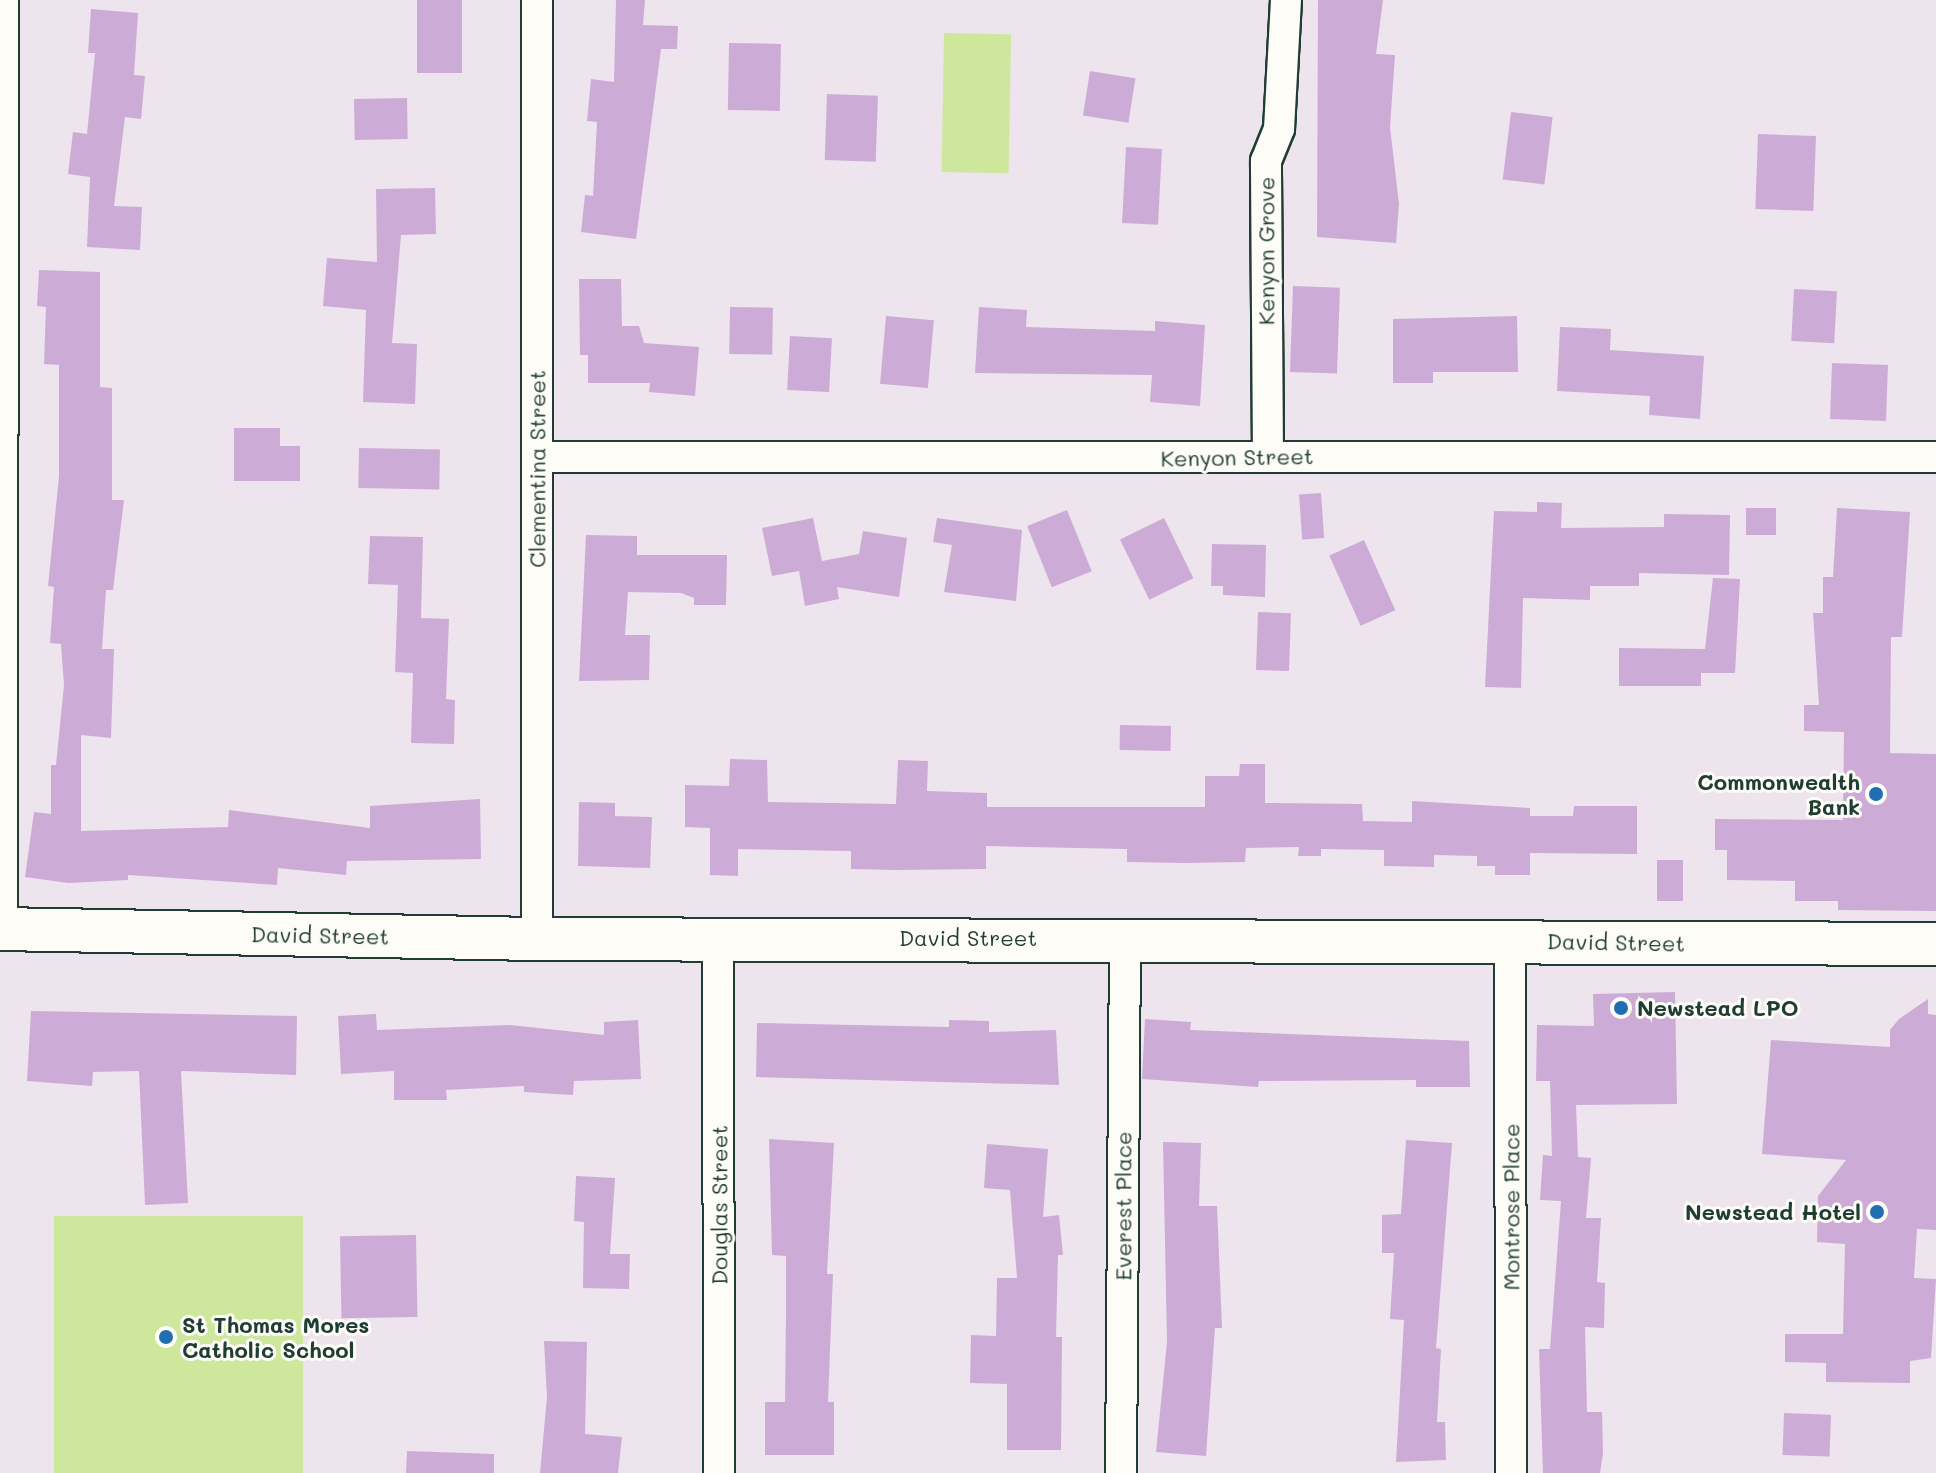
<!DOCTYPE html>
<style>
body{margin:0}
#map{position:relative;width:1936px;height:1473px;overflow:hidden;background:#eee4ed;font-family:Mali,sans-serif}
div>[style]{position:absolute}
.green>*{inset:0;background:#cde79d;transform-origin:0 0}
.building>*{inset:0;background:#ccacd7;transform-origin:0 0}
.roads{filter:drop-shadow(2px 0 #1f3d34) drop-shadow(-2px 0 #1f3d34) drop-shadow(0 2px #1f3d34) drop-shadow(0 -2px #1f3d34)}
.street>*{height:30px;margin:-15px;padding:0 15px;transform-origin:15px;border-radius:15px;background:#fdfcf7}
.secondary>*{height:42px;margin:-21px;padding:0 21px;transform-origin:21px;border-radius:21px;background:#fdfcf7}
.dots>*{width:22px;height:22px;translate:-50% -50%;box-sizing:border-box;border:4px solid #fdfcf7;border-radius:50%}
span{translate:-50% -50%;white-space:nowrap;text-align:center;line-height:1.15;-webkit-text-stroke:6px #fdfcf7;paint-order:stroke}
.street-label{font-size:22px;color:#1f3d34}
.poi-label{font-size:22px;color:#1f3d34;font-weight:700}
.right{translate:-100% -50%;text-align:right}
.left{translate:0 -50%;text-align:left}
</style>
<div id="map">
<div class="green">
<i style="left:944px;top:33px;width:67px;height:139px;rotate:1deg"></i>
<i style="left:54px;top:1216px;width:249px;height:257px"></i>
</div>
<div class="building">
<i style="left:417px;top:0;width:45px;height:73px"></i>
<i style="clip-path:polygon(616px 0,645px 0,643px 25px,678px 26px,677px 49px,661px 49px,636px 239px,581px 232px,585px 195px,593px 196px,597px 122px,587px 121px,591px 79px,614px 82px)"></i>
<i style="clip-path:polygon(1318px 0,1383px 0,1376px 54px,1395px 55px,1390px 127px,1399px 204px,1396px 243px,1317px 237px)"></i>
<i style="clip-path:polygon(91px 9px,138px 13px,134px 75px,145px 76px,141px 119px,125px 117px,114px 206px,142px 207px,140px 250px,87px 247px,90px 177px,68px 174px,73px 132px,87px 134px,95px 53px,88px 53px)"></i>
<i style="left:729px;top:43px;width:52px;height:67px;rotate:1deg"></i>
<i style="left:1090px;top:71px;width:46px;height:45px;rotate:9deg"></i>
<i style="left:827px;top:94px;width:51px;height:66px;rotate:2deg"></i>
<i style="left:407px;top:98px;width:41px;height:53px;rotate:89deg"></i>
<i style="left:1511px;top:112px;width:42px;height:68px;rotate:7deg"></i>
<i style="left:1758px;top:134px;width:58px;height:75px;rotate:2deg"></i>
<i style="left:1126px;top:147px;width:36px;height:76px;rotate:3deg"></i>
<i style="clip-path:polygon(435px 188px,436px 234px,401px 235px,392px 343px,417px 344px,415px 404px,363px 402px,366px 310px,323px 306px,327px 258px,377px 262px,376px 189px)"></i>
<i style="clip-path:polygon(39px 270px,100px 272px,100px 387px,112px 388px,112px 500px,124px 500px,113px 590px,106px 590px,102px 649px,114px 649px,111px 738px,81px 735px,81px 831px,228px 827px,229px 810px,370px 828px,370px 806px,480px 799px,481px 859px,347px 861px,346px 875px,278px 868px,277px 885px,128px 875px,128px 880px,68px 883px,25px 877px,34px 812px,51px 814px,51px 765px,56px 765px,64px 685px,61px 644px,50px 643px,54px 587px,48px 586px,59px 476px,59px 365px,44px 364px,46px 307px,37px 306px)"></i>
<i style="clip-path:polygon(579px 279px,621px 279px,622px 326px,639px 326px,644px 343px,699px 347px,695px 396px,649px 392px,650px 383px,588px 383px,588px 355px,580px 355px)"></i>
<i style="left:1293px;top:286px;width:47px;height:86px;rotate:2deg"></i>
<i style="left:1794px;top:289px;width:43px;height:52px;rotate:3deg"></i>
<i style="left:730px;top:307px;width:43px;height:47px;rotate:1deg"></i>
<i style="clip-path:polygon(979px 307px,1027px 310px,1026px 327px,1155px 331px,1155px 321px,1205px 325px,1200px 406px,1150px 402px,1152px 375px,975px 373px)"></i>
<i style="left:886px;top:316px;width:48px;height:68px;rotate:5deg"></i>
<i style="clip-path:polygon(1517px 316px,1518px 372px,1433px 372px,1433px 383px,1393px 383px,1393px 319px)"></i>
<i style="clip-path:polygon(1560px 327px,1611px 329px,1610px 350px,1704px 356px,1700px 419px,1649px 415px,1650px 396px,1557px 391px)"></i>
<i style="left:790px;top:336px;width:42px;height:54px;rotate:3deg"></i>
<i style="left:1832px;top:363px;width:56px;height:56px;rotate:2deg"></i>
<i style="clip-path:polygon(234px 428px,280px 428px,280px 446px,300px 446px,300px 481px,234px 481px)"></i>
<i style="left:359px;top:448px;width:81px;height:40px;rotate:1deg"></i>
<i style="left:1321px;top:493px;width:45px;height:22px;rotate:86deg"></i>
<i style="clip-path:polygon(1537px 502px,1562px 503px,1561px 528px,1664px 527px,1664px 514px,1730px 515px,1729px 575px,1639px 573px,1639px 586px,1590px 586px,1590px 600px,1523px 598px,1521px 688px,1485px 687px,1494px 511px,1537px 512px)"></i>
<i style="left:1746px;top:508px;width:30px;height:27px"></i>
<i style="clip-path:polygon(1837px 508px,1910px 512px,1902px 637px,1891px 637px,1890px 753px,1936px 754px,1936px 911px,1838px 910px,1838px 901px,1795px 901px,1795px 881px,1727px 880px,1727px 850px,1715px 850px,1715px 819px,1843px 820px,1844px 732px,1804px 731px,1804px 705px,1819px 705px,1813px 613px,1823px 613px,1823px 577px,1833px 577px)"></i>
<i style="left:1067px;top:510px;width:66px;height:43px;rotate:68deg"></i>
<i style="clip-path:polygon(813px 518px,822px 561px,859px 554px,863px 531px,907px 538px,899px 597px,837px 587px,839px 599px,805px 606px,799px 571px,772px 576px,762px 528px)"></i>
<i style="clip-path:polygon(937px 518px,1022px 530px,1016px 601px,944px 592px,952px 545px,933px 542px)"></i>
<i style="left:1164px;top:518px;width:67px;height:49px;rotate:64deg"></i>
<i style="clip-path:polygon(586px 535px,637px 536px,637px 555px,727px 555px,726px 605px,694px 605px,694px 598px,681px 593px,628px 592px,625px 635px,650px 635px,649px 680px,579px 681px)"></i>
<i style="clip-path:polygon(370px 536px,423px 537px,421px 618px,449px 619px,446px 699px,455px 700px,454px 744px,411px 743px,413px 673px,395px 672px,398px 585px,368px 584px)"></i>
<i style="left:1364px;top:540px;width:77px;height:38px;rotate:66deg"></i>
<i style="clip-path:polygon(1212px 544px,1266px 545px,1265px 597px,1223px 595px,1223px 586px,1211px 586px)"></i>
<i style="clip-path:polygon(1713px 578px,1740px 579px,1735px 673px,1701px 673px,1701px 686px,1619px 686px,1619px 648px,1705px 649px)"></i>
<i style="left:1258px;top:612px;width:33px;height:58px;rotate:2deg"></i>
<i style="left:1120px;top:725px;width:51px;height:25px;rotate:1deg"></i>
<i style="clip-path:polygon(730px 759px,767px 760px,768px 802px,896px 804px,898px 760px,928px 761px,927px 791px,987px 793px,987px 807px,1205px 807px,1205px 776px,1239px 776px,1240px 764px,1265px 764px,1265px 803px,1362px 804px,1363px 821px,1412px 822px,1412px 801px,1530px 808px,1530px 816px,1573px 816px,1574px 806px,1637px 806px,1637px 854px,1530px 853px,1530px 875px,1495px 875px,1495px 866px,1477px 866px,1477px 856px,1434px 855px,1434px 867px,1384px 866px,1384px 850px,1321px 849px,1321px 856px,1298px 856px,1299px 847px,1246px 848px,1245px 862px,1185px 863px,1127px 862px,1127px 849px,986px 846px,986px 869px,896px 870px,851px 869px,851px 851px,738px 849px,738px 876px,710px 875px,710px 828px,685px 827px,685px 785px,729px 786px)"></i>
<i style="clip-path:polygon(579px 802px,615px 803px,615px 816px,652px 817px,650px 868px,578px 866px)"></i>
<i style="left:1657px;top:860px;width:26px;height:41px"></i>
<i style="clip-path:polygon(1675px 992px,1677px 1104px,1576px 1105px,1578px 1157px,1591px 1158px,1586px 1218px,1601px 1218px,1597px 1282px,1605px 1283px,1604px 1328px,1585px 1327px,1587px 1412px,1602px 1412px,1603px 1453px,1600px 1473px,1543px 1473px,1539px 1349px,1550px 1349px,1561px 1201px,1540px 1200px,1543px 1155px,1552px 1156px,1550px 1081px,1536px 1081px,1537px 1025px,1594px 1026px,1593px 994px)"></i>
<i style="clip-path:polygon(1928px 999px,1928px 1014px,1936px 1015px,1936px 1230px,1917px 1229px,1914px 1278px,1936px 1279px,1931px 1358px,1910px 1361px,1910px 1383px,1826px 1382px,1826px 1363px,1785px 1362px,1785px 1334px,1843px 1334px,1845px 1244px,1817px 1242px,1818px 1196px,1846px 1160px,1762px 1154px,1771px 1040px,1890px 1047px,1890px 1030px,1899px 1019px)"></i>
<i style="clip-path:polygon(31px 1011px,297px 1016px,296px 1075px,181px 1071px,188px 1203px,145px 1205px,139px 1071px,93px 1072px,92px 1086px,27px 1081px)"></i>
<i style="clip-path:polygon(376px 1014px,377px 1030px,510px 1025px,604px 1035px,604px 1022px,638px 1020px,641px 1079px,574px 1081px,573px 1095px,524px 1092px,524px 1086px,446px 1090px,447px 1100px,394px 1100px,394px 1071px,341px 1074px,338px 1016px)"></i>
<i style="clip-path:polygon(1145px 1019px,1191px 1022px,1190px 1030px,1469px 1041px,1470px 1087px,1416px 1087px,1416px 1080px,1259px 1081px,1258px 1087px,1142px 1079px)"></i>
<i style="clip-path:polygon(949px 1020px,989px 1021px,989px 1032px,1056px 1030px,1059px 1085px,756px 1077px,757px 1023px,949px 1027px)"></i>
<i style="clip-path:polygon(769px 1139px,834px 1143px,827px 1274px,833px 1274px,828px 1402px,834px 1402px,834px 1455px,765px 1455px,765px 1402px,785px 1402px,786px 1313px,786px 1256px,772px 1255px)"></i>
<i style="clip-path:polygon(1406px 1140px,1452px 1143px,1436px 1348px,1441px 1349px,1437px 1422px,1445px 1422px,1446px 1460px,1396px 1462px,1404px 1320px,1390px 1319px,1394px 1253px,1382px 1253px,1382px 1215px,1401px 1214px)"></i>
<i style="clip-path:polygon(1163px 1142px,1201px 1143px,1199px 1206px,1217px 1206px,1222px 1328px,1215px 1328px,1206px 1456px,1156px 1452px,1167px 1342px)"></i>
<i style="clip-path:polygon(987px 1144px,1048px 1149px,1043px 1217px,1059px 1215px,1063px 1255px,1058px 1255px,1056px 1337px,1062px 1337px,1061px 1450px,1007px 1450px,1007px 1384px,970px 1383px,971px 1335px,996px 1336px,997px 1278px,1017px 1278px,1010px 1190px,984px 1188px)"></i>
<i style="clip-path:polygon(576px 1176px,615px 1178px,610px 1254px,630px 1254px,629px 1289px,583px 1288px,584px 1222px,574px 1221px)"></i>
<i style="left:416px;top:1235px;width:82px;height:76px;rotate:89deg"></i>
<i style="clip-path:polygon(544px 1341px,587px 1342px,585px 1434px,622px 1437px,618px 1473px,540px 1473px,547px 1397px)"></i>
<i style="left:1784px;top:1413px;width:47px;height:42px;rotate:2deg"></i>
<i style="clip-path:polygon(407px 1451px,494px 1454px,494px 1473px,406px 1473px)"></i>
</div>
<div class="roads">
<div class="street">
<i style="left:537px;top:457px;width:1399px"></i>
<i style="left:1268px;top:457px;width:296px;rotate:-90.4deg"></i>
<i style="left:1266px;top:161px;width:35px;rotate:-68deg"></i>
<i style="left:1279px;top:129px;width:129px;rotate:-86.9deg"></i>
<i style="left:2px;top:929px;width:929px;rotate:-89.94deg"></i>
<i style="left:718px;top:937px;width:536px;rotate:89.89deg"></i>
<i style="left:537px;top:939px;width:939px;rotate:-90deg"></i>
<i style="left:1510px;top:940px;width:533px;rotate:89.89deg"></i>
<i style="left:1121px;top:1473px;width:534px;rotate:-89.57deg"></i>
</div>
<div class="secondary">
<i style="left:0;top:929px;width:537px;rotate:1.07deg"></i>
<i style="left:537px;top:939px;width:1399px;rotate:0.2deg"></i>
</div>
</div>
<div class="dots">
<i style="left:1876px;top:794px;background:#1f6fb2"></i>
<i style="left:1621px;top:1008px;background:#1f6fb2"></i>
<i style="left:1877px;top:1212px;background:#1f6fb2"></i>
<i style="left:166px;top:1337px;background:#1f6fb2"></i>
</div>
<div class="street-label">
<span style="left:1266px;top:251px;rotate:-90deg">Kenyon Grove</span>
<span style="left:1237px;top:457px;rotate:-1deg">Kenyon Street</span>
<span style="left:537px;top:469px;rotate:-90deg">Clementina Street</span>
<span style="left:320px;top:935px;rotate:1deg">David Street</span>
<span style="left:968px;top:938px">David Street</span>
<span style="left:1616px;top:942px;rotate:1deg">David Street</span>
<span style="left:719px;top:1205px;rotate:-90deg">Douglas Street</span>
<span style="left:1123px;top:1206px;rotate:-90deg">Everest Place</span>
<span style="left:1511px;top:1207px;rotate:-90deg">Montrose Place</span>
</div>
<div class="poi-label">
<span class="right" style="left:1860px;top:794px">Commonwealth<br>Bank</span>
<span class="left" style="left:1637px;top:1008px">Newstead LPO</span>
<span class="right" style="left:1861px;top:1212px">Newstead Hotel</span>
<span class="left" style="left:182px;top:1337px">St Thomas Mores<br>Catholic School</span>
</div>
</div>
